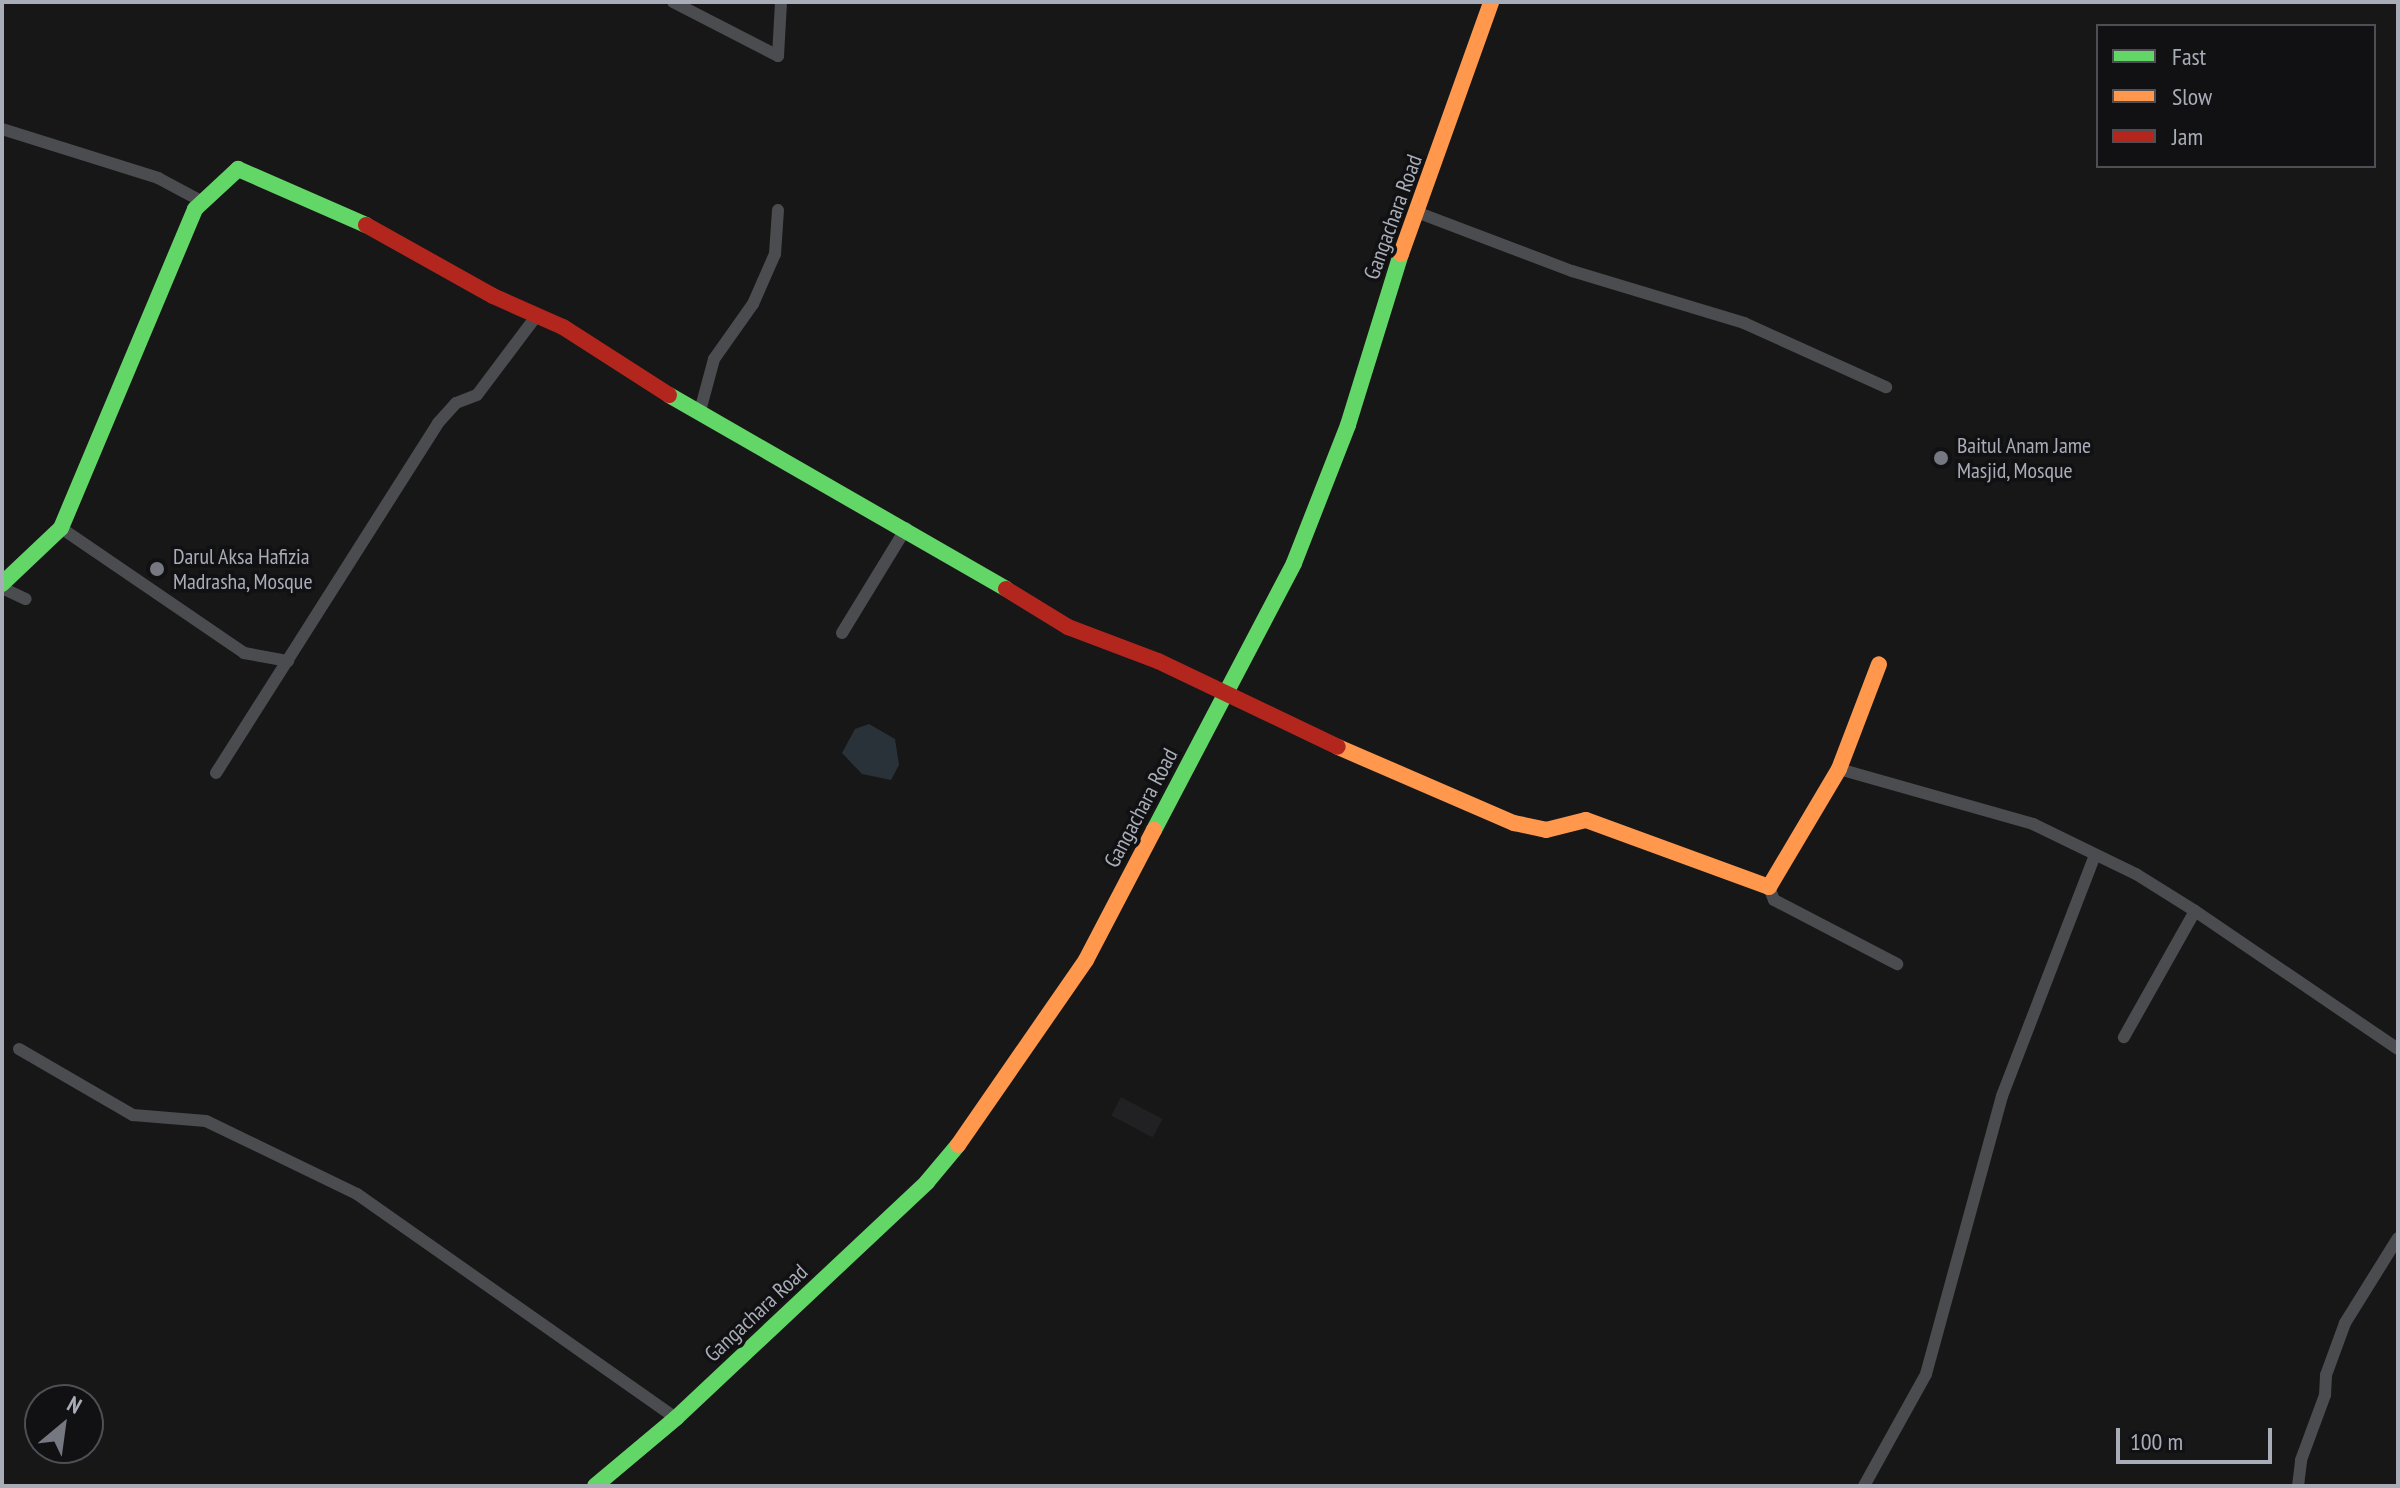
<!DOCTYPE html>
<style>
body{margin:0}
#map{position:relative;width:2400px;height:1488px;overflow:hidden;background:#171717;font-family:"PT Sans Narrow",sans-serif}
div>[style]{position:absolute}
.built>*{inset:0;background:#212123;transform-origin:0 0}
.water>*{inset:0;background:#2a3239}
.street>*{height:12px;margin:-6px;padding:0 6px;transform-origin:6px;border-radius:6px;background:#4b4c50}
.fast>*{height:16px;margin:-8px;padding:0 8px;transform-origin:8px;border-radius:8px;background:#63d668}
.slow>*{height:16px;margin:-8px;padding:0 8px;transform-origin:8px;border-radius:8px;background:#ff974d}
.jam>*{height:16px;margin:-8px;padding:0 8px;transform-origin:8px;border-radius:8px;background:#b3261e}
.dots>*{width:22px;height:22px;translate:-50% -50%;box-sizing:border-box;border:4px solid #111113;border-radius:50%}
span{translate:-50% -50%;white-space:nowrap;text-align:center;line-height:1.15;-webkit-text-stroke:7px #111113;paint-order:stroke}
.street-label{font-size:22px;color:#a8adb8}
.poi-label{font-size:22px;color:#a8adb8}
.left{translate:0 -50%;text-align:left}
.frame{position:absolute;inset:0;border:4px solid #a8adb8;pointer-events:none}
.legend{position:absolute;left:2096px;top:24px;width:280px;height:144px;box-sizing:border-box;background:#111113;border:2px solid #4d4f55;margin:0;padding:10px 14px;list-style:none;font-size:24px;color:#a8adb8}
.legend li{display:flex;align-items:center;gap:16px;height:40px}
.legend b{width:40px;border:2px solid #4d4f55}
.north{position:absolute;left:24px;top:1384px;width:80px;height:80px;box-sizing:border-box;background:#111113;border:2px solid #4d4f55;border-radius:50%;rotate:29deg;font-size:22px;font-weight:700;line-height:32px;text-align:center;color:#a8adb8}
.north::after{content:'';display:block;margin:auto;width:28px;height:36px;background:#757880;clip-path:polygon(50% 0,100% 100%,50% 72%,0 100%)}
.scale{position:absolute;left:2116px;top:1428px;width:156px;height:36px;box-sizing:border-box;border:4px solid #a8adb8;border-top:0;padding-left:10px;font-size:24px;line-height:28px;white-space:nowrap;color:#a8adb8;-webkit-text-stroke:6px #111113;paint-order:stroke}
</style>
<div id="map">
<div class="built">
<i style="left:1121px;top:1097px;width:47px;height:21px;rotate:28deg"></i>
</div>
<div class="water">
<i style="clip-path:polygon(869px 724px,895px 739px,899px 765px,891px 780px,862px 774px,842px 753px,855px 729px)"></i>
</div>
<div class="street">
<i style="left:673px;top:2px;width:118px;rotate:27.2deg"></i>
<i style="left:778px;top:56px;width:54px;rotate:-86.8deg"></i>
<i style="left:2px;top:129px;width:164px;rotate:17.4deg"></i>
<i style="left:158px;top:178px;width:51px;rotate:28.1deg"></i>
<i style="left:1419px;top:213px;width:164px;rotate:20.8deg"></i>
<i style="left:1572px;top:271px;width:180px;rotate:16.8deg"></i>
<i style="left:1744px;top:323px;width:156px;rotate:24.3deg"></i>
<i style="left:700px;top:411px;width:54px;rotate:-74.9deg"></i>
<i style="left:714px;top:359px;width:67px;rotate:-54.7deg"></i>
<i style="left:753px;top:304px;width:55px;rotate:-66.3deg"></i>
<i style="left:775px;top:254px;width:44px;rotate:-86.1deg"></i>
<i style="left:61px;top:528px;width:222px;rotate:34.3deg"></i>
<i style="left:244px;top:653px;width:45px;rotate:10.3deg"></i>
<i style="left:2px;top:588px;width:26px;rotate:25deg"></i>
<i style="left:842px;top:633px;width:123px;rotate:-58.6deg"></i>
<i style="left:1839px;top:769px;width:202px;rotate:15.8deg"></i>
<i style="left:2033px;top:824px;width:114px;rotate:25.9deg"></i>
<i style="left:2136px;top:874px;width:70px;rotate:32.1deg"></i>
<i style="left:2195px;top:911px;width:145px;rotate:119.4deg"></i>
<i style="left:216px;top:773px;width:414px;rotate:-57.6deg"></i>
<i style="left:438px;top:423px;width:27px;rotate:-48deg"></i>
<i style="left:456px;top:403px;width:22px;rotate:-21deg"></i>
<i style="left:477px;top:395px;width:100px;rotate:-53.1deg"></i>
<i style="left:1769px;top:887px;width:14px;rotate:69deg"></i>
<i style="left:1774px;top:900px;width:139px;rotate:27.5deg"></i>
<i style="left:2195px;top:911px;width:245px;rotate:34.2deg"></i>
<i style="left:19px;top:1049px;width:132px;rotate:30.1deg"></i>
<i style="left:133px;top:1115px;width:73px;rotate:4.7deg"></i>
<i style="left:206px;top:1121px;width:168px;rotate:25.8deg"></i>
<i style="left:357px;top:1194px;width:390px;rotate:35.1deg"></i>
<i style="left:1864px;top:1486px;width:128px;rotate:-61deg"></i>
<i style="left:1926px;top:1374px;width:288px;rotate:-74.7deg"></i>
<i style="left:2002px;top:1096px;width:258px;rotate:-68.9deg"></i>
<i style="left:2298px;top:1486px;width:26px;rotate:-83deg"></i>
<i style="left:2301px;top:1460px;width:69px;rotate:-69.7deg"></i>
<i style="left:2325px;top:1395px;width:20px;rotate:-87deg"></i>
<i style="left:2326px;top:1375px;width:55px;rotate:-69.9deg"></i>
<i style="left:2345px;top:1323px;width:100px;rotate:-58.1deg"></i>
</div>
<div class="fast">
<i style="left:669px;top:395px;width:389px;rotate:29.9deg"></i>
<i style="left:2px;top:584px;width:81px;rotate:-43.5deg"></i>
<i style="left:61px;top:528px;width:346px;rotate:-67.2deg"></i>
<i style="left:195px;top:209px;width:59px;rotate:-42.9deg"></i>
<i style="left:238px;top:169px;width:140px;rotate:23.6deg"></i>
<i style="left:1154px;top:830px;width:301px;rotate:-62.3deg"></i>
<i style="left:1294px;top:563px;width:148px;rotate:-68.6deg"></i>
<i style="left:1348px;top:425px;width:179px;rotate:-72.8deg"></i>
<i style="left:595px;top:1486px;width:106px;rotate:-40deg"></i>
<i style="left:676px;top:1418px;width:345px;rotate:-43.2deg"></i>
<i style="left:927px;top:1182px;width:48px;rotate:-50deg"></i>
</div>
<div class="slow">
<i style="left:1401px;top:254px;width:268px;rotate:-70.3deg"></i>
<i style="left:1338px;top:747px;width:192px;rotate:23.4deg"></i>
<i style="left:1514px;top:823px;width:33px;rotate:12deg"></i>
<i style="left:1546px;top:830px;width:41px;rotate:-14deg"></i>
<i style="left:1586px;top:820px;width:195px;rotate:20.1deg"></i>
<i style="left:1769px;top:887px;width:137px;rotate:-59.3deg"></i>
<i style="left:1839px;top:769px;width:112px;rotate:-69.1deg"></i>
<i style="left:958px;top:1145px;width:225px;rotate:-55.3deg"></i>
<i style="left:1086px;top:960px;width:147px;rotate:-62.4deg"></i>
</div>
<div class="jam">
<i style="left:366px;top:225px;width:145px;rotate:29.2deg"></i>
<i style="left:493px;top:296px;width:77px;rotate:23.9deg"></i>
<i style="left:563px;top:327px;width:126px;rotate:32.7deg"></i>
<i style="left:1006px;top:589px;width:73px;rotate:31.5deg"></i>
<i style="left:1068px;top:627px;width:96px;rotate:20.7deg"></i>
<i style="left:1158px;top:661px;width:199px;rotate:25.5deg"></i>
</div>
<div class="dots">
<i style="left:1941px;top:458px;background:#757880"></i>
<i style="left:157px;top:569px;background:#757880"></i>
</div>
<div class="street-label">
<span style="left:1393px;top:217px;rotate:-70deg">Gangachara Road</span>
<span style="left:1141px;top:808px;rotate:-62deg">Gangachara Road</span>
<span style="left:756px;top:1313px;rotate:-43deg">Gangachara Road</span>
</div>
<div class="poi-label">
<span class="left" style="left:1957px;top:458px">Baitul Anam Jame<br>Masjid, Mosque</span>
<span class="left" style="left:173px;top:569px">Darul Aksa Hafizia<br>Madrasha, Mosque</span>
</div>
<div class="frame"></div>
<ul class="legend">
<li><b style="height:10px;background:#63d668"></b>Fast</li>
<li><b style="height:10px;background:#ff974d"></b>Slow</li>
<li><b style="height:10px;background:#b3261e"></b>Jam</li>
</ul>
<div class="north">N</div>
<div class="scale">100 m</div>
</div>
